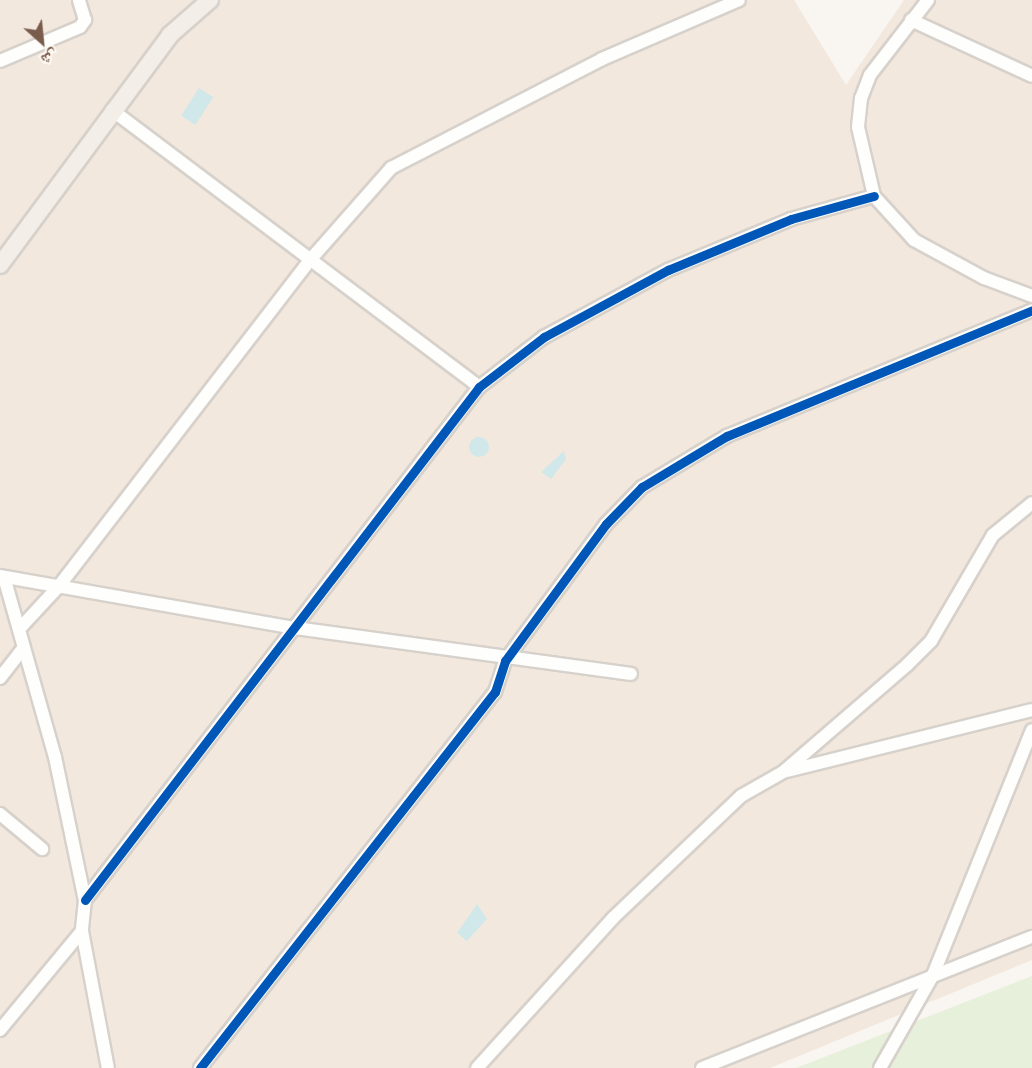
<!DOCTYPE html>
<meta charset="utf-8">
<style>
body{margin:0}
#map{position:relative;width:1032px;height:1068px;overflow:hidden;background:#f9f5f0;font-family:"Golos Text","Noto Naskh Arabic",sans-serif}
div>[style]{position:absolute}
.residential>*{inset:0;background:#f2e8de}
.green>*{inset:0;background:#e7f0db}
.water>*{inset:0;background:#d0e8ea;transform-origin:0 0}
.round{border-radius:50%}
.roads{filter:drop-shadow(2px 0 #d7d1cb) drop-shadow(-2px 0 #d7d1cb) drop-shadow(0 2px #d7d1cb) drop-shadow(0 -2px #d7d1cb)}
.minor>*{height:12px;margin:-6px;padding:0 6px;transform-origin:6px;border-radius:6px;background:#fefefd}
.major>*{height:16px;margin:-8px;padding:0 8px;transform-origin:8px;border-radius:8px;background:#f3eee8}
.cycleway>*{height:9px;margin:-4.5px;padding:0 4.5px;transform-origin:4.5px;border-radius:4.5px;background:#0057b8}
span{translate:-50% -50%;white-space:nowrap;text-align:center;line-height:1.15;-webkit-text-stroke:4.5px #fffaf3;paint-order:stroke}
.north{position:absolute;left:12px;top:12px;width:60px;height:60px;-webkit-text-stroke:4px #fffaf3;paint-order:stroke;rotate:153deg;font-size:16px;font-weight:700;line-height:24px;text-align:center;color:#7a5c4d}
.north::after{content:'';display:block;margin:auto;width:21px;height:27px;background:#7a5c4d;clip-path:polygon(50% 0,100% 100%,50% 72%,0 100%)}
</style>
<div id="map">
<div class="residential">
<i style="clip-path:polygon(0 0,794px 0,846px 85px,904px 0,1032px 0,1032px 960px,770px 1068px,0 1068px)"></i>
</div>
<div class="green">
<i style="clip-path:polygon(1032px 976px,1032px 1068px,796px 1068px)"></i>
</div>
<div class="water">
<i style="left:199px;top:88px;width:17px;height:33px;rotate:33deg"></i>
<i class="round" style="left:469px;top:437px;width:20px;height:20px"></i>
<i style="clip-path:polygon(564px 451px,566px 459px,551px 479px,541px 472px)"></i>
<i style="clip-path:polygon(477px 904px,487px 919px,467px 941px,457px 933px)"></i>
</div>
<div class="roads">
<div class="minor">
<i style="left:928px;top:0;width:95px;rotate:127.7deg"></i>
<i style="left:870px;top:75px;width:25px;rotate:111deg"></i>
<i style="left:861px;top:98px;width:29px;rotate:96deg"></i>
<i style="left:858px;top:127px;width:71px;rotate:76.9deg"></i>
<i style="left:874px;top:196px;width:59px;rotate:47.7deg"></i>
<i style="left:914px;top:240px;width:80px;rotate:28.5deg"></i>
<i style="left:984px;top:278px;width:51px;rotate:20.6deg"></i>
<i style="left:911px;top:20px;width:133px;rotate:24.8deg"></i>
<i style="left:0;top:61px;width:87px;rotate:-23deg"></i>
<i style="left:80px;top:27px;width:9px;rotate:-54deg"></i>
<i style="left:85px;top:20px;width:21px;rotate:-107deg"></i>
<i style="left:112px;top:110px;width:460px;rotate:37deg"></i>
<i style="left:0;top:576px;width:301px;rotate:10deg"></i>
<i style="left:296px;top:628px;width:338px;rotate:7.8deg"></i>
<i style="left:4px;top:577px;width:187px;rotate:74.2deg"></i>
<i style="left:55px;top:757px;width:146px;rotate:78.2deg"></i>
<i style="left:85px;top:900px;width:31px;rotate:96deg"></i>
<i style="left:82px;top:931px;width:139px;rotate:79.3deg"></i>
<i style="left:22px;top:626px;width:54px;rotate:-47.2deg"></i>
<i style="left:59px;top:586px;width:411px;rotate:-52.4deg"></i>
<i style="left:310px;top:260px;width:123px;rotate:-48.6deg"></i>
<i style="left:391px;top:168px;width:237px;rotate:-27.3deg"></i>
<i style="left:602px;top:59px;width:149px;rotate:-23.3deg"></i>
<i style="left:0;top:678px;width:39px;rotate:-52deg"></i>
<i style="left:787px;top:771px;width:252px;rotate:-14deg"></i>
<i style="left:0;top:814px;width:55px;rotate:39.8deg"></i>
<i style="left:85px;top:900px;width:647px;rotate:-52.47deg"></i>
<i style="left:479px;top:387px;width:82px;rotate:-37.6deg"></i>
<i style="left:544px;top:337px;width:141px;rotate:-28.4deg"></i>
<i style="left:668px;top:270px;width:133px;rotate:-22.5deg"></i>
<i style="left:791px;top:219px;width:86px;rotate:-15.5deg"></i>
<i style="left:0;top:1030px;width:129px;rotate:-50.4deg"></i>
<i style="left:200px;top:1068px;width:478px;rotate:-51.9deg"></i>
<i style="left:495px;top:692px;width:33px;rotate:-72deg"></i>
<i style="left:505px;top:661px;width:170px;rotate:-53.6deg"></i>
<i style="left:606px;top:524px;width:52px;rotate:-45.8deg"></i>
<i style="left:642px;top:487px;width:99px;rotate:-31deg"></i>
<i style="left:727px;top:436px;width:330px;rotate:-22.4deg"></i>
<i style="left:477px;top:1068px;width:202px;rotate:-47.8deg"></i>
<i style="left:613px;top:918px;width:177px;rotate:-43.6deg"></i>
<i style="left:741px;top:796px;width:48px;rotate:-29.7deg"></i>
<i style="left:783px;top:772px;width:165px;rotate:-40.8deg"></i>
<i style="left:908px;top:664px;width:33px;rotate:-45deg"></i>
<i style="left:931px;top:641px;width:123px;rotate:-59.7deg"></i>
<i style="left:993px;top:535px;width:50px;rotate:-39.4deg"></i>
<i style="left:702px;top:1068px;width:355px;rotate:-21.7deg"></i>
<i style="left:880px;top:1068px;width:107px;rotate:-60.3deg"></i>
<i style="left:933px;top:975px;width:264px;rotate:-68deg"></i>
</div>
<div class="major">
<i style="left:0;top:265px;width:286px;rotate:-53.5deg"></i>
<i style="left:170px;top:35px;width:53px;rotate:-41.2deg"></i>
</div>
</div>
<div class="cycleway">
<i style="left:85px;top:900px;width:647px;rotate:-52.47deg"></i>
<i style="left:479px;top:387px;width:82px;rotate:-37.6deg"></i>
<i style="left:544px;top:337px;width:141px;rotate:-28.4deg"></i>
<i style="left:668px;top:270px;width:133px;rotate:-22.5deg"></i>
<i style="left:791px;top:219px;width:86px;rotate:-15.5deg"></i>
<i style="left:200px;top:1068px;width:478px;rotate:-51.9deg"></i>
<i style="left:495px;top:692px;width:33px;rotate:-72deg"></i>
<i style="left:505px;top:661px;width:170px;rotate:-53.6deg"></i>
<i style="left:606px;top:524px;width:52px;rotate:-45.8deg"></i>
<i style="left:642px;top:487px;width:99px;rotate:-31deg"></i>
<i style="left:727px;top:436px;width:330px;rotate:-22.4deg"></i>
</div>
<div class="north">ش</div>
</div>
